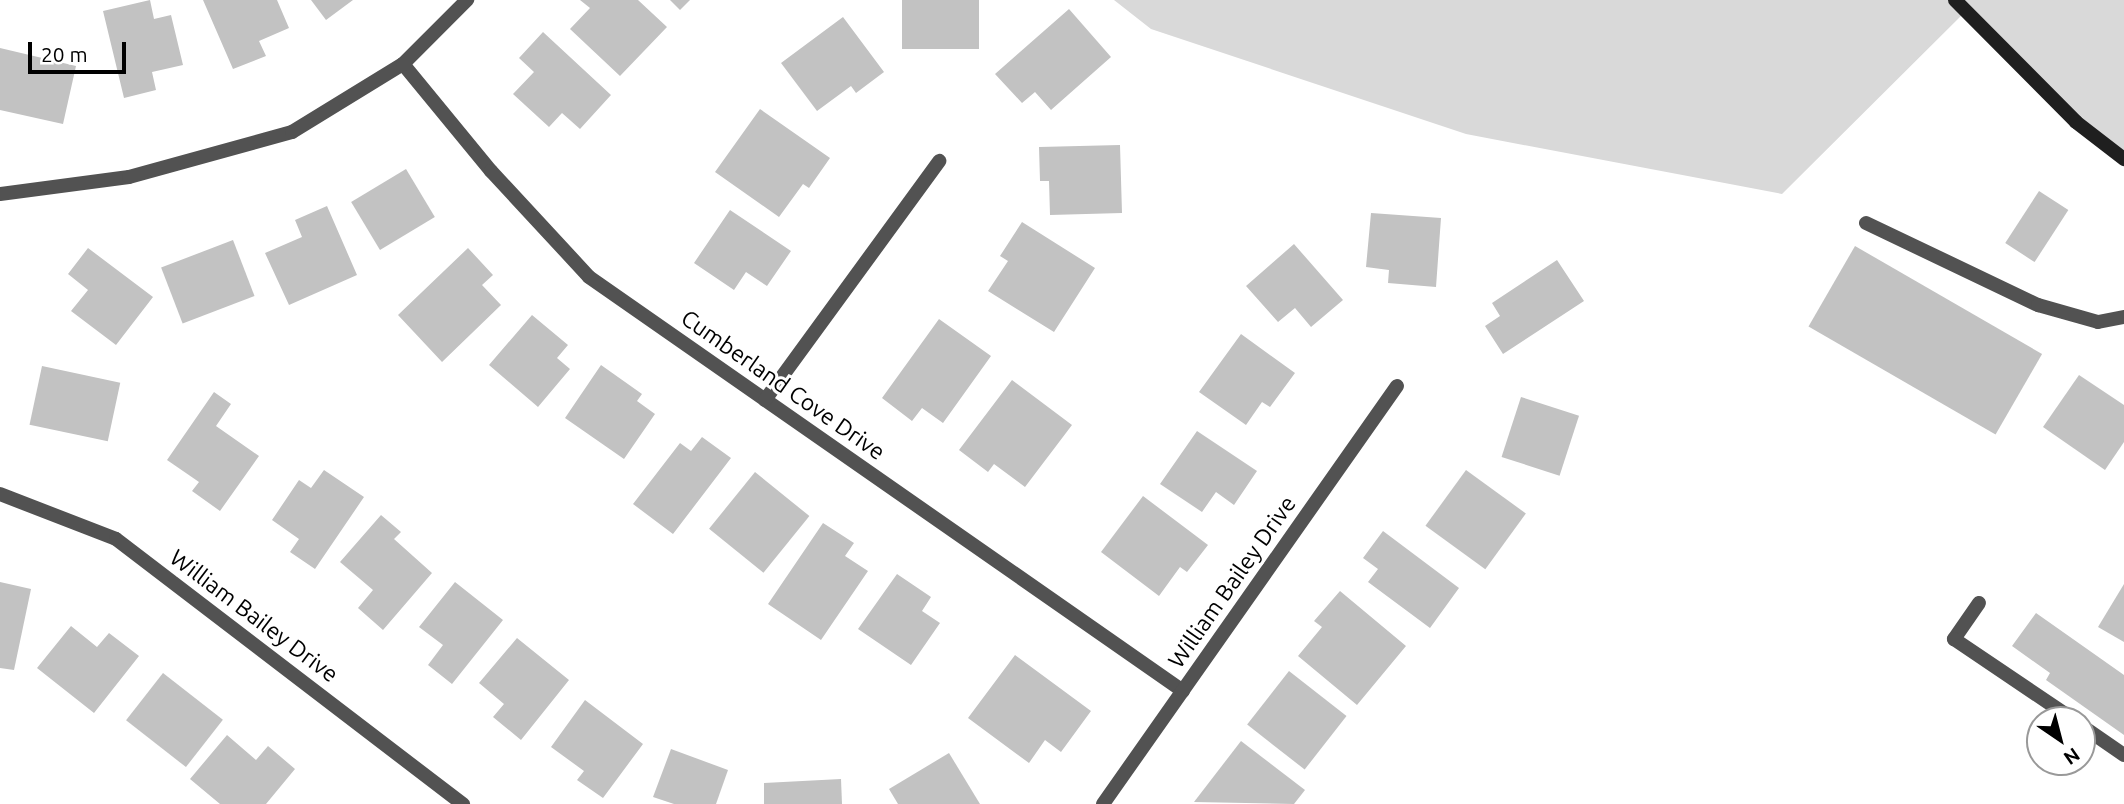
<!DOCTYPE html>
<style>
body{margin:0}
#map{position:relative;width:2124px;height:804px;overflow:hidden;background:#fff;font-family:Ubuntu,sans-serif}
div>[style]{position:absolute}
.green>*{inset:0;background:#d9d9d9}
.building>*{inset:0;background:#c2c2c2;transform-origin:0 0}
.lane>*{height:14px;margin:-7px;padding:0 7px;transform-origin:7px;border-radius:7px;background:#525252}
.street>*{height:14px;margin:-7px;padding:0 7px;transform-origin:7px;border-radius:7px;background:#525252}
.secondary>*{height:14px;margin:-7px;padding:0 7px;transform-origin:7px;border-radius:7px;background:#1f1f1f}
span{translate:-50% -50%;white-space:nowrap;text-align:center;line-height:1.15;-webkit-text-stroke:6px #fff;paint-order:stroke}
.street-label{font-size:23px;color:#000}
.north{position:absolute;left:2026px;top:706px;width:70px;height:70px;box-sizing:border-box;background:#fff;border:2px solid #999;border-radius:50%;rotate:145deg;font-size:19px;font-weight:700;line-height:28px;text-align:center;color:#000}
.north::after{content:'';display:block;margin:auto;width:24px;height:32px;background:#000;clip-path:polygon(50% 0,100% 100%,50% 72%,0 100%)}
.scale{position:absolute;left:28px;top:42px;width:98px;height:32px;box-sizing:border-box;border:4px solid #000;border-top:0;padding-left:9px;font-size:21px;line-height:24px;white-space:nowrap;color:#000;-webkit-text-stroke:5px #fff;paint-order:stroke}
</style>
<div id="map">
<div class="green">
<i style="clip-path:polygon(1114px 0,2124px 0,2124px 159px,1966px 11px,1782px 194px,1466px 134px,1151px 29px)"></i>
</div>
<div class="building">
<i style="clip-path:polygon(150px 0,154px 19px,171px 15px,183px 65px,152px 72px,156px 90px,124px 98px,103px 11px)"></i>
<i style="clip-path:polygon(203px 0,277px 0,289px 28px,259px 41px,266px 56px,233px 69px)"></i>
<i style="clip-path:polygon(311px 0,353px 0,326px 20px)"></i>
<i style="clip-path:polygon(580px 0,638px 0,667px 27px,620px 76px,570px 29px,590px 8px)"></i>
<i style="clip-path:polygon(670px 0,690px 0,680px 10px)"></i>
<i style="left:902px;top:0;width:77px;height:49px"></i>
<i style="clip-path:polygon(1069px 9px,1111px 57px,1051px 110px,1035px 92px,1022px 103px,995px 74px)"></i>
<i style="clip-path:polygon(843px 17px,884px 72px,856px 93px,851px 86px,817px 111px,781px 63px)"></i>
<i style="clip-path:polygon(543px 32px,611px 95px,580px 129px,562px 113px,549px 127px,513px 94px,534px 72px,519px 58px)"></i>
<i style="clip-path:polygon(0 48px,76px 66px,63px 124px,0 110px)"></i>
<i style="clip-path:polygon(760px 109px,830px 158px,809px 188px,803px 184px,779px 217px,715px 172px)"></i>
<i style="clip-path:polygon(1120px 145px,1122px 213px,1050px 215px,1049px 181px,1040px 181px,1039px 147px)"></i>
<i style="left:406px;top:169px;width:56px;height:64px;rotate:59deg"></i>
<i style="left:2039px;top:191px;width:35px;height:62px;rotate:33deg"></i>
<i style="clip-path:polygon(327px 206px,357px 275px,289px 305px,265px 253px,302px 237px,295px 220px)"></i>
<i style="clip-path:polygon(730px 210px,791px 251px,767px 286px,746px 272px,734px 290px,694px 263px)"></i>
<i style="clip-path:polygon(1371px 213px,1441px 218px,1436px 287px,1388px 283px,1389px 270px,1366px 267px)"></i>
<i style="clip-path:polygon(1022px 222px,1095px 268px,1054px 332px,988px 291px,1008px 261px,1000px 256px)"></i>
<i style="left:233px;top:240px;width:60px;height:77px;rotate:69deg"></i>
<i style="clip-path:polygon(1294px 244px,1343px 300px,1311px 327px,1295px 308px,1278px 322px,1246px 286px)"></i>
<i style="left:1855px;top:246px;width:216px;height:93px;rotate:30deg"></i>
<i style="clip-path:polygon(88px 248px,153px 297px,116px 345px,71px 311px,88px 290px,68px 274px)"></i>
<i style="clip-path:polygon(468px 248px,493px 275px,482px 285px,501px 305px,442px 362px,398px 315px)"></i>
<i style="clip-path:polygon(1557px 260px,1584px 301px,1503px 354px,1485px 326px,1500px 316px,1492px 303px)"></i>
<i style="clip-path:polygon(532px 315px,568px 345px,557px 358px,570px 369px,538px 407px,489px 365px)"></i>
<i style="clip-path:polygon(939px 319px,991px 356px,943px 423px,922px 408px,912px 421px,882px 398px)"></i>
<i style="clip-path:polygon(1241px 334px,1295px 373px,1270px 407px,1262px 402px,1246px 425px,1199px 392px)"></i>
<i style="clip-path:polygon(601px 365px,642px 394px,637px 401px,655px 414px,624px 459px,565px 418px)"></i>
<i style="left:42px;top:366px;width:80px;height:60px;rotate:12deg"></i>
<i style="clip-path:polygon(2079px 375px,2124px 405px,2124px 442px,2105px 470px,2043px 427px)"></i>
<i style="clip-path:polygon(1012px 380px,1072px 425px,1025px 487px,994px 464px,988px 472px,959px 450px)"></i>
<i style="clip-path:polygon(214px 392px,231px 404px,216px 426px,259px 456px,220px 511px,192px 491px,199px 482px,167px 460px)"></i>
<i style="left:1521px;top:397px;width:61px;height:63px;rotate:18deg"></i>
<i style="clip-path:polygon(1197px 431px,1257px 471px,1234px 505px,1216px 492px,1202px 512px,1160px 484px)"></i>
<i style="clip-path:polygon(702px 437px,731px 458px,673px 534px,633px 504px,680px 443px,691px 451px)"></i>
<i style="clip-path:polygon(324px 470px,364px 497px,315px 569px,290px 552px,299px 539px,272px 520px,299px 480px,311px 488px)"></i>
<i style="left:1466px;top:470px;width:74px;height:69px;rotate:36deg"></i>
<i style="left:755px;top:472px;width:70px;height:73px;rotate:39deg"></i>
<i style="clip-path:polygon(1143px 496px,1208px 545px,1187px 572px,1180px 567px,1159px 596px,1101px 552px)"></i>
<i style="clip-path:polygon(381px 515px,401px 532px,394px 539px,432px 573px,383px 630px,358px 608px,373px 590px,340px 562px)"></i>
<i style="clip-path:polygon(823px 523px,854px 543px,845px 556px,868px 571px,821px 640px,768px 604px)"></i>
<i style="clip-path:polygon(1383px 531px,1459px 588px,1430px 628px,1368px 582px,1378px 569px,1363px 558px)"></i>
<i style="clip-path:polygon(897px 574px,931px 597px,922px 611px,940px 623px,911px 665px,858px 629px)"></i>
<i style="clip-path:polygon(0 582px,31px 589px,14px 670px,0 668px)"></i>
<i style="clip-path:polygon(455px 582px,503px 620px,452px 684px,428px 665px,443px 645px,419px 627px)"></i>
<i style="clip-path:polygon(2124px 584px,2124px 642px,2098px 627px)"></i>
<i style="clip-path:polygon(1340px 591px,1406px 646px,1357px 705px,1298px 656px,1322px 627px,1314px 621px)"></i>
<i style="clip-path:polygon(2036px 613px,2124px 675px,2124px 735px,2046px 680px,2050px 673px,2012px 646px)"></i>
<i style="clip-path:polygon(71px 626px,97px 647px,109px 633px,139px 656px,94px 713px,37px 668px)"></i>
<i style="clip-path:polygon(517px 638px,569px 680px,521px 740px,493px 717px,504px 704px,479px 683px)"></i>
<i style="clip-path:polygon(1015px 655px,1091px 711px,1061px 752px,1045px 740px,1029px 763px,968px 718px)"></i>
<i style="left:1289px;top:671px;width:73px;height:68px;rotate:38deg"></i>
<i style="left:163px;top:673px;width:76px;height:60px;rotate:38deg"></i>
<i style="clip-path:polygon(585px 700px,643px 744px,603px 798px,577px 780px,584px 771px,551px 747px)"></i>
<i style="clip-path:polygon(227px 735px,256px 760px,268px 746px,295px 769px,266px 804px,220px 804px,190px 779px)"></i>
<i style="clip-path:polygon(1241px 741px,1305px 790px,1294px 804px,1194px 802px)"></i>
<i style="clip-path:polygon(671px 749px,728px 770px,716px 804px,674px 804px,653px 797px)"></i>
<i style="clip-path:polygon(949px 753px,980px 804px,898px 804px,889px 789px)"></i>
<i style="clip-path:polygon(841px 779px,842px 804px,764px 804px,764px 783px)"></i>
</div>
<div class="lane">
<i style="left:1866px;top:223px;width:191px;rotate:25.5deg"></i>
<i style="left:2038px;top:305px;width:62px;rotate:15.8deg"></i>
<i style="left:2098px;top:322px;width:26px;rotate:-11deg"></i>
<i style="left:1979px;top:603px;width:44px;rotate:124.8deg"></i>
<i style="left:1954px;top:639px;width:145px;rotate:34deg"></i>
<i style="left:2082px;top:726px;width:51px;rotate:34.6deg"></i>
</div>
<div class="street">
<i style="left:403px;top:64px;width:139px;rotate:50.6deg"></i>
<i style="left:491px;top:171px;width:144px;rotate:47.2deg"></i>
<i style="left:589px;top:277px;width:724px;rotate:34.88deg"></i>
<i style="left:0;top:194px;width:130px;rotate:-7.5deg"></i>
<i style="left:129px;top:177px;width:169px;rotate:-15.4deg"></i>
<i style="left:292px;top:132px;width:130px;rotate:-31.5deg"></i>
<i style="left:403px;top:64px;width:91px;rotate:-45deg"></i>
<i style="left:765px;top:400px;width:296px;rotate:-53.9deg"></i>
<i style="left:0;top:494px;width:124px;rotate:21.2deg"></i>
<i style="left:116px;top:539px;width:437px;rotate:37.4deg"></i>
<i style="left:1103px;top:804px;width:511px;rotate:-54.88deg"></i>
</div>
<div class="secondary">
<i style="left:1955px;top:0;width:172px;rotate:45.2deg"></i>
<i style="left:2076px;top:122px;width:61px;rotate:37.6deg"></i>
</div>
<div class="street-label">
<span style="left:783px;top:385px;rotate:35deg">Cumberland Cove Drive</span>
<span style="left:1232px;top:582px;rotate:-55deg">William Bailey Drive</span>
<span style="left:254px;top:616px;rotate:37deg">William Bailey Drive</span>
</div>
<div class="north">N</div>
<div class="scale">20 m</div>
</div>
